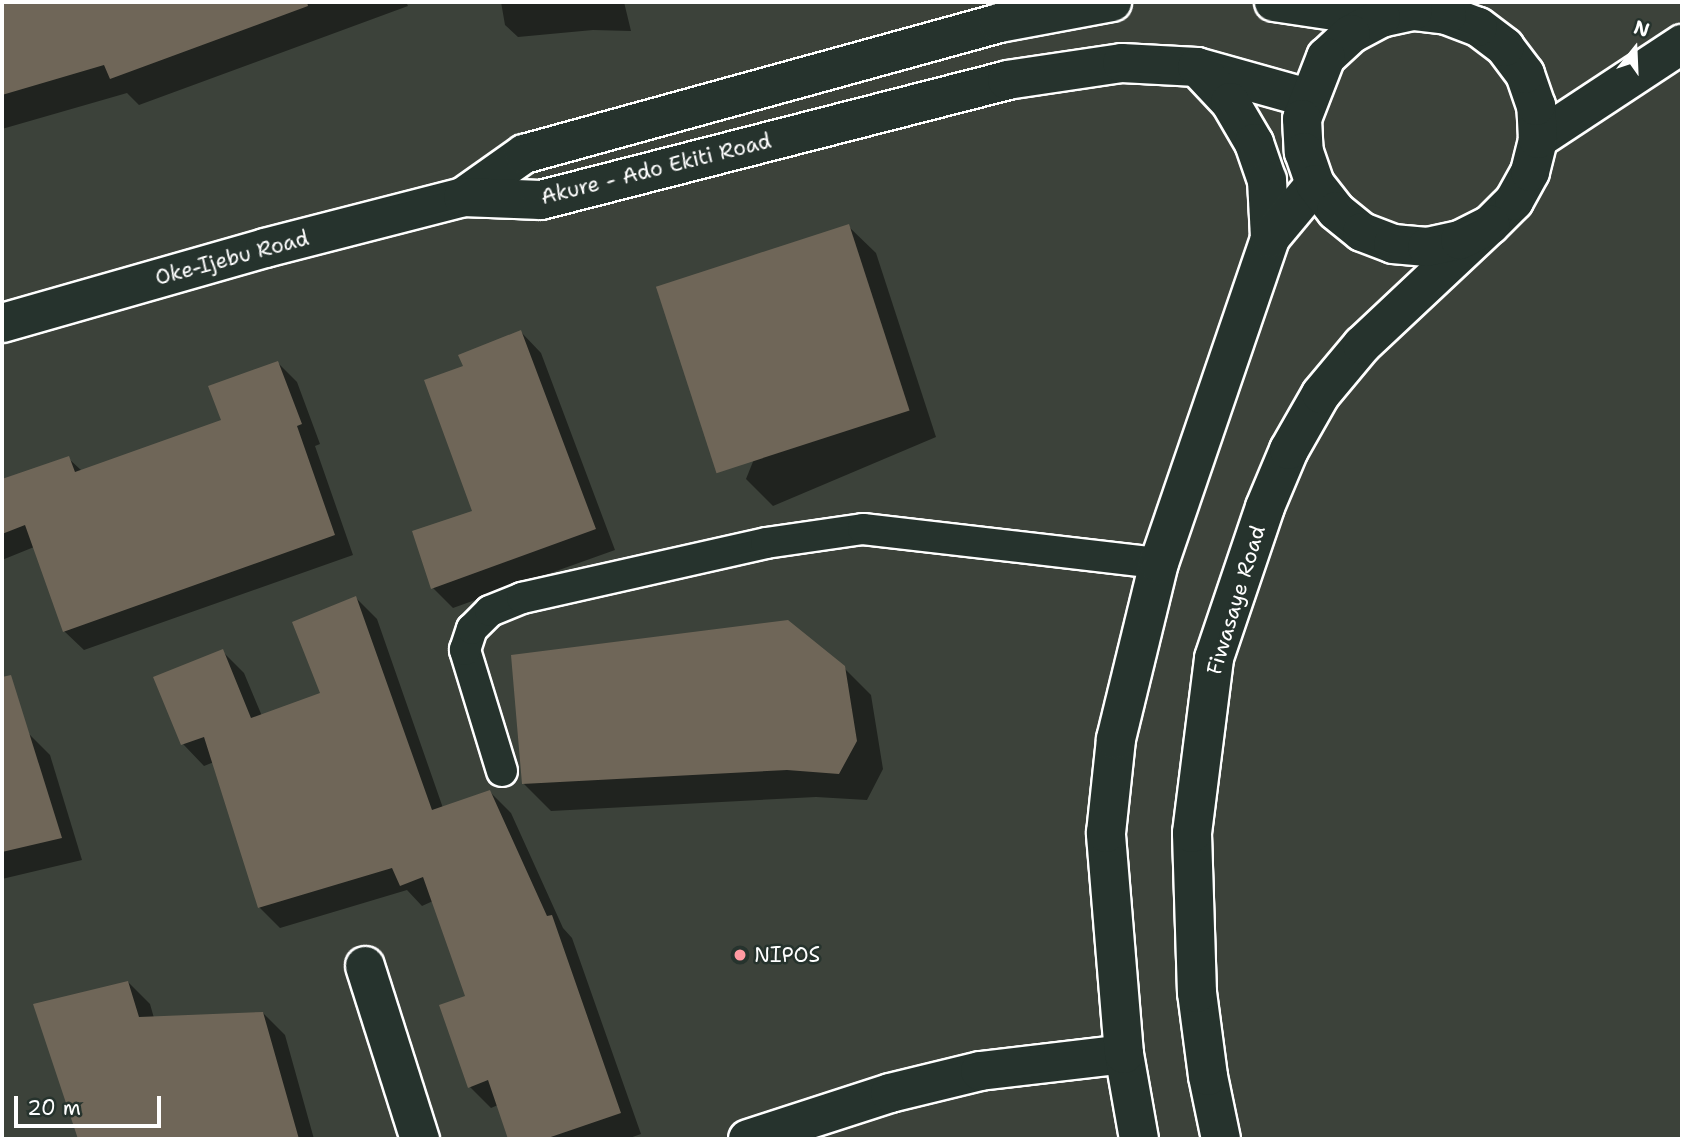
<!DOCTYPE html>
<style>
body{margin:0}
#map{position:relative;width:1684px;height:1141px;overflow:hidden;background:#3c423a;font-family:"Shantell Sans",sans-serif}
div>[style]{position:absolute}
.shadow>*{inset:0;background:#0007}
.building>*{inset:0;background:#6f6658;transform-origin:0 0}
.roads{filter:drop-shadow(2px 0 #fff) drop-shadow(-2px 0 #fff) drop-shadow(0 2px #fff) drop-shadow(0 -2px #fff)}
.service>*{height:30px;margin:-15px;padding:0 15px;transform-origin:15px;border-radius:15px;background:#26332d}
.minor>*{height:38px;margin:-19px;padding:0 19px;transform-origin:19px;border-radius:19px;background:#26332d}
.secondary>*{height:38px;margin:-19px;padding:0 19px;transform-origin:19px;border-radius:19px;background:#26332d}
.primary>*{height:38px;margin:-19px;padding:0 19px;transform-origin:19px;border-radius:19px;background:#26332d}
.dots>*{width:19px;height:19px;translate:-50% -50%;box-sizing:border-box;border:4px solid #26332d;border-radius:50%}
span{translate:-50% -50%;white-space:nowrap;text-align:center;line-height:1.15;-webkit-text-stroke:5px #26332d;paint-order:stroke}
.street-label{font-size:21px;color:#fff}
.poi-label{font-size:21px;color:#fff}
.left{translate:0 -50%;text-align:left}
.frame{position:absolute;inset:0;border:4px solid #fff;pointer-events:none}
.north{position:absolute;left:1600px;top:14px;width:70px;height:70px;-webkit-text-stroke:5px #26332d;paint-order:stroke;rotate:18deg;font-size:19px;font-weight:700;line-height:28px;text-align:center;color:#fff}
.north::after{content:'';display:block;margin:auto;width:24px;height:32px;background:#fff;clip-path:polygon(50% 0,100% 100%,50% 72%,0 100%)}
.scale{position:absolute;left:14px;top:1096px;width:147px;height:32px;box-sizing:border-box;border:4px solid #fff;border-top:0;padding-left:9px;font-size:21px;line-height:24px;white-space:nowrap;color:#fff;-webkit-text-stroke:5px #26332d;paint-order:stroke}
</style>
<div id="map">
<div class="shadow">
<i style="clip-path:polygon(2px 2px,406px 2px,408px 6px,139px 105px,127px 93px,2px 129px)"></i>
<i style="clip-path:polygon(501px 2px,624px 2px,631px 31px,593px 30px,518px 37px,505px 25px)"></i>
<i style="clip-path:polygon(848px 226px,876px 253px,936px 437px,773px 506px,746px 479px)"></i>
<i style="clip-path:polygon(521px 332px,541px 353px,615px 550px,453px 608px,433px 588px,475px 512px,465px 367px)"></i>
<i style="clip-path:polygon(278px 363px,297px 382px,320px 444px,315px 446px,353px 555px,84px 650px,64px 631px,34px 547px,2px 560px,2px 481px,68px 458px,82px 471px,223px 421px)"></i>
<i style="clip-path:polygon(356px 598px,377px 619px,443px 808px,490px 792px,511px 813px,563px 928px,572px 938px,641px 1134px,627px 1139px,510px 1139px,498px 1105px,491px 1108px,470px 1087px,467px 997px,433px 901px,422px 906px,407px 890px,280px 928px,259px 907px,214px 762px,204px 766px,183px 744px,155px 678px,222px 651px,244px 673px,262px 716px,323px 694px)"></i>
<i style="clip-path:polygon(843px 667px,871px 695px,883px 769px,867px 800px,816px 797px,551px 811px,523px 783px)"></i>
<i style="clip-path:polygon(28px 733px,50px 755px,82px 860px,2px 879px,2px 739px)"></i>
<i style="clip-path:polygon(128px 982px,150px 1004px,154px 1018px,263px 1013px,285px 1035px,314px 1139px,80px 1139px,35px 1006px)"></i>
</div>
<div class="building">
<i style="clip-path:polygon(2px 2px,307px 2px,308px 6px,110px 79px,104px 65px,2px 95px)"></i>
<i style="left:849px;top:224px;width:196px;height:203px;rotate:72deg"></i>
<i style="clip-path:polygon(521px 330px,596px 529px,431px 589px,412px 531px,472px 511px,424px 380px,463px 366px,458px 355px)"></i>
<i style="clip-path:polygon(278px 361px,302px 424px,297px 426px,335px 535px,63px 632px,25px 525px,2px 534px,2px 479px,69px 456px,75px 472px,221px 420px,208px 386px)"></i>
<i style="clip-path:polygon(356px 596px,432px 810px,490px 790px,547px 916px,552px 915px,621px 1113px,545px 1139px,508px 1139px,488px 1080px,468px 1088px,439px 1005px,465px 996px,423px 877px,400px 886px,392px 868px,258px 908px,204px 737px,181px 745px,153px 677px,223px 649px,251px 718px,320px 693px,292px 622px)"></i>
<i style="clip-path:polygon(788px 620px,845px 666px,857px 741px,839px 774px,787px 770px,522px 784px,511px 655px)"></i>
<i style="clip-path:polygon(11px 675px,62px 838px,2px 852px,2px 677px)"></i>
<i style="clip-path:polygon(128px 981px,139px 1017px,263px 1012px,299px 1139px,78px 1139px,33px 1004px)"></i>
</div>
<div class="roads">
<div class="service">
<i style="left:502px;top:771px;width:127px;rotate:-107deg"></i>
<i style="left:465px;top:650px;width:22px;rotate:-72deg"></i>
<i style="left:472px;top:629px;width:25px;rotate:-45deg"></i>
<i style="left:490px;top:611px;width:35px;rotate:-22deg"></i>
<i style="left:522px;top:598px;width:250px;rotate:-12.7deg"></i>
<i style="left:766px;top:543px;width:98px;rotate:-8.2deg"></i>
<i style="left:863px;top:529px;width:298px;rotate:6.6deg"></i>
</div>
<div class="minor">
<i style="left:365px;top:966px;width:182px;rotate:72.4deg"></i>
<i style="left:748px;top:1139px;width:149px;rotate:-17.9deg"></i>
<i style="left:890px;top:1093px;width:93px;rotate:-13.7deg"></i>
<i style="left:980px;top:1071px;width:145px;rotate:-6.7deg"></i>
</div>
<div class="secondary">
<i style="left:1274px;top:2px;width:108px;rotate:8.5deg"></i>
<i style="left:463px;top:197px;width:75px;rotate:-35.2deg"></i>
<i style="left:524px;top:154px;width:493px;rotate:-15.4deg"></i>
<i style="left:999px;top:23px;width:115px;rotate:-10.5deg"></i>
<i style="left:2px;top:323px;width:273px;rotate:-15.9deg"></i>
<i style="left:265px;top:248px;width:204px;rotate:-14.4deg"></i>
<i style="left:463px;top:197px;width:78px;rotate:2.2deg"></i>
<i style="left:541px;top:200px;width:481px;rotate:-14.4deg"></i>
<i style="left:1007px;top:80px;width:116px;rotate:-8.4deg"></i>
<i style="left:1122px;top:63px;width:75px;rotate:3.1deg"></i>
<i style="left:1197px;top:67px;width:115px;rotate:15.6deg"></i>
</div>
<div class="primary">
<i style="left:1197px;top:67px;width:48px;rotate:46.7deg"></i>
<i style="left:1230px;top:102px;width:48px;rotate:59.7deg"></i>
<i style="left:1254px;top:143px;width:39px;rotate:71deg"></i>
<i style="left:1267px;top:180px;width:58px;rotate:87deg"></i>
<i style="left:1538px;top:139px;width:173px;rotate:-33.4deg"></i>
<i style="left:1139px;top:1139px;width:86px;rotate:-100deg"></i>
<i style="left:1124px;top:1054px;width:222px;rotate:-94.7deg"></i>
<i style="left:1106px;top:833px;width:95px;rotate:-83.9deg"></i>
<i style="left:1116px;top:739px;width:181px;rotate:-76.3deg"></i>
<i style="left:1159px;top:563px;width:343px;rotate:-71.1deg"></i>
<i style="left:1270px;top:238px;width:70px;rotate:-50.2deg"></i>
<i style="left:1221px;top:1139px;width:64px;rotate:-101.7deg"></i>
<i style="left:1208px;top:1076px;width:84px;rotate:-97.5deg"></i>
<i style="left:1197px;top:993px;width:160px;rotate:-91.8deg"></i>
<i style="left:1192px;top:833px;width:176px;rotate:-82.8deg"></i>
<i style="left:1214px;top:658px;width:159px;rotate:-71.3deg"></i>
<i style="left:1265px;top:507px;width:62px;rotate:-67.2deg"></i>
<i style="left:1289px;top:450px;width:64px;rotate:-60.3deg"></i>
<i style="left:1321px;top:394px;width:64px;rotate:-50.1deg"></i>
<i style="left:1362px;top:345px;width:175px;rotate:-43.2deg"></i>
<i style="left:1490px;top:225px;width:34px;rotate:-45deg"></i>
<i style="left:1514px;top:201px;width:33px;rotate:-61deg"></i>
<i style="left:1530px;top:172px;width:34px;rotate:-76deg"></i>
<i style="left:1538px;top:139px;width:33px;rotate:-93deg"></i>
<i style="left:1536px;top:106px;width:34px;rotate:-109deg"></i>
<i style="left:1525px;top:74px;width:34px;rotate:-127deg"></i>
<i style="left:1505px;top:47px;width:34px;rotate:-143deg"></i>
<i style="left:1478px;top:27px;width:33px;rotate:-159deg"></i>
<i style="left:1447px;top:15px;width:34px;rotate:-173deg"></i>
<i style="left:1413px;top:11px;width:33px;rotate:168deg"></i>
<i style="left:1381px;top:18px;width:34px;rotate:152deg"></i>
<i style="left:1351px;top:34px;width:34px;rotate:137deg"></i>
<i style="left:1326px;top:57px;width:66px;rotate:111.2deg"></i>
<i style="left:1302px;top:119px;width:33px;rotate:87deg"></i>
<i style="left:1304px;top:152px;width:34px;rotate:71deg"></i>
<i style="left:1315px;top:184px;width:34px;rotate:52deg"></i>
<i style="left:1336px;top:211px;width:33px;rotate:39deg"></i>
<i style="left:1362px;top:232px;width:33px;rotate:21deg"></i>
<i style="left:1393px;top:244px;width:34px;rotate:5deg"></i>
<i style="left:1427px;top:247px;width:34px;rotate:-12deg"></i>
<i style="left:1460px;top:240px;width:34px;rotate:-27deg"></i>
</div>
</div>
<div class="dots">
<i style="left:740px;top:955px;background:#ff9aa2"></i>
</div>
<div class="street-label">
<span style="left:656px;top:169px;rotate:-14deg">Akure - Ado Ekiti Road</span>
<span style="left:232px;top:258px;rotate:-15deg">Oke-Ijebu Road</span>
<span style="left:1236px;top:600px;rotate:-73deg">Fiwasaye Road</span>
</div>
<div class="poi-label">
<span class="left" style="left:754px;top:955px">NIPOS</span>
</div>
<div class="frame"></div>
<div class="north">N</div>
<div class="scale">20 m</div>
</div>
